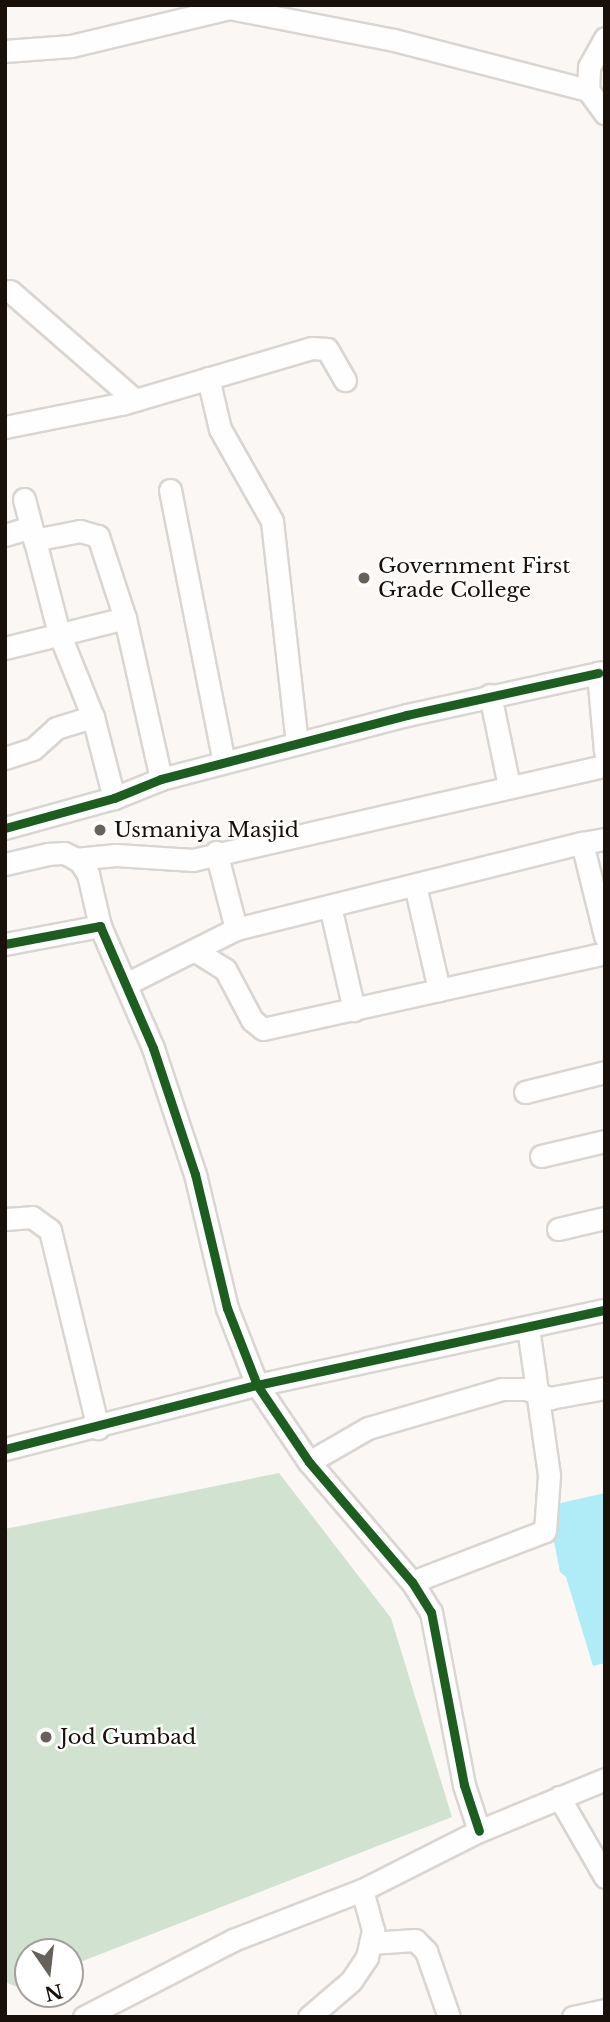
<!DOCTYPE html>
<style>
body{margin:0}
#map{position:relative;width:610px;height:2022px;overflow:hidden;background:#faf7f5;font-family:"Libre Baskerville",serif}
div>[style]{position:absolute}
.green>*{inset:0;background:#d1e3d0}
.water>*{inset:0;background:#b0ecf8}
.roads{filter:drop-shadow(2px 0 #dad5d0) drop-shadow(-2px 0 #dad5d0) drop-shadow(0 2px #dad5d0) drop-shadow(0 -2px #dad5d0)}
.minor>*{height:21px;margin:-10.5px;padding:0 10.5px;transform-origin:10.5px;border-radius:10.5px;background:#fefefe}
.cycleway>*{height:9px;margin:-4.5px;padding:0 4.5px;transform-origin:4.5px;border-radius:4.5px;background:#1b5e20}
.dots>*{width:19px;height:19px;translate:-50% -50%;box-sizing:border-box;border:4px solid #fff;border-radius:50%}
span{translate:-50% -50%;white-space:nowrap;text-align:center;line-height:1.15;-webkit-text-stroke:5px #fff;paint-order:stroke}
.poi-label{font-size:21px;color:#181009}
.left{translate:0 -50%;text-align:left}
.frame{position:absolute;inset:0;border:7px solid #181009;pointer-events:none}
.north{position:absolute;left:14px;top:1938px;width:70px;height:70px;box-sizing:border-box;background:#fff;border:2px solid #a39f9d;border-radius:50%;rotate:166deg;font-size:19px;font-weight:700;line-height:28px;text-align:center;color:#181009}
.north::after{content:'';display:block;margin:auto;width:24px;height:32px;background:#67615c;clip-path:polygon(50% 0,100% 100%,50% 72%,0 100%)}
</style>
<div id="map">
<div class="green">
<i style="clip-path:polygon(279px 1473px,391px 1618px,452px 1817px,70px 1966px,70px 1952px,28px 1952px,28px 1982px,17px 1987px,5px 1982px,5px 1529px)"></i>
</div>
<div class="water">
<i style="clip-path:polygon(605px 1493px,605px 1663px,593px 1666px,566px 1577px,560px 1572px,547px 1506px)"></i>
</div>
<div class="roads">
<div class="minor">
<i style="left:605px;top:38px;width:33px;rotate:119deg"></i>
<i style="left:589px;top:67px;width:23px;rotate:92deg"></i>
<i style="left:588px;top:90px;width:29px;rotate:54deg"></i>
<i style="left:5px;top:51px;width:66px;rotate:-4.3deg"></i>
<i style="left:71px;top:46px;width:163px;rotate:-13.5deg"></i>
<i style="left:229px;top:8px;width:168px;rotate:11deg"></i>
<i style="left:394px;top:40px;width:200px;rotate:14.5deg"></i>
<i style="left:10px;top:291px;width:166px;rotate:41.1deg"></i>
<i style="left:208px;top:378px;width:52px;rotate:76.8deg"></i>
<i style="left:220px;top:429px;width:106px;rotate:60.5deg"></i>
<i style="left:272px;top:521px;width:224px;rotate:83.6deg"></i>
<i style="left:5px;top:427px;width:122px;rotate:-11.3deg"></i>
<i style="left:125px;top:403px;width:195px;rotate:-16.4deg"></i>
<i style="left:312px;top:348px;width:15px;rotate:4deg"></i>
<i style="left:327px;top:349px;width:36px;rotate:60deg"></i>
<i style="left:170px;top:490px;width:277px;rotate:78.8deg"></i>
<i style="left:24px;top:499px;width:138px;rotate:75.4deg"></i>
<i style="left:59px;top:633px;width:91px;rotate:68deg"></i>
<i style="left:93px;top:717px;width:84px;rotate:75.5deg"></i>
<i style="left:5px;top:535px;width:27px;rotate:-17deg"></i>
<i style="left:34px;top:540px;width:47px;rotate:-11.1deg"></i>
<i style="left:80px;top:531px;width:19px;rotate:16deg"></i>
<i style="left:98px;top:536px;width:86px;rotate:71.8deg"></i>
<i style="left:125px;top:618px;width:165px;rotate:77.4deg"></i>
<i style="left:5px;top:648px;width:124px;rotate:-14deg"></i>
<i style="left:605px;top:672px;width:7px;rotate:172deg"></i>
<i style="left:598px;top:673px;width:79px;rotate:84.9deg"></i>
<i style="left:490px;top:695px;width:93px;rotate:78.2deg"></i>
<i style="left:5px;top:758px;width:29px;rotate:-18deg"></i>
<i style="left:33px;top:749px;width:31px;rotate:-42deg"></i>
<i style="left:56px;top:728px;width:39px;rotate:-17deg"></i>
<i style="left:5px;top:828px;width:113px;rotate:-15.4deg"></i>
<i style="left:114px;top:798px;width:51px;rotate:-22deg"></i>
<i style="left:161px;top:779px;width:254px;rotate:-14.6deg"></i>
<i style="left:407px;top:715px;width:196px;rotate:-12.4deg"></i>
<i style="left:582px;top:843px;width:23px;rotate:-10deg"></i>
<i style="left:216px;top:852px;width:80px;rotate:75.4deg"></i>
<i style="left:75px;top:859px;width:41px;rotate:-5.6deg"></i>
<i style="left:116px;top:855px;width:77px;rotate:3.7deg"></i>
<i style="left:193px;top:860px;width:423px;rotate:-12.9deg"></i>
<i style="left:5px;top:864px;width:44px;rotate:-13.1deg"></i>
<i style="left:48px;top:854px;width:16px;rotate:-4deg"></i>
<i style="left:64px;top:853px;width:17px;rotate:25deg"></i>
<i style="left:79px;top:860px;width:17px;rotate:57deg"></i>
<i style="left:88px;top:874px;width:53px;rotate:77deg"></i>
<i style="left:415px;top:885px;width:108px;rotate:77.1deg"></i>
<i style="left:330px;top:906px;width:107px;rotate:77deg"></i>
<i style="left:5px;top:944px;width:97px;rotate:-10.7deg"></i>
<i style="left:100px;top:926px;width:133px;rotate:66.5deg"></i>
<i style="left:153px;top:1048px;width:133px;rotate:71.6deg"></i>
<i style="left:195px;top:1174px;width:138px;rotate:76.6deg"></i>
<i style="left:227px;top:1308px;width:83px;rotate:68.7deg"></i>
<i style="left:257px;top:1385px;width:93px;rotate:56deg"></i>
<i style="left:309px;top:1462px;width:158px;rotate:49.4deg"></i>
<i style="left:412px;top:1582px;width:36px;rotate:58deg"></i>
<i style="left:431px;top:1612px;width:176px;rotate:79.2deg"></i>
<i style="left:464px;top:1785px;width:48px;rotate:71.9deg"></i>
<i style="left:194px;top:950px;width:36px;rotate:32deg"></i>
<i style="left:225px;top:969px;width:58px;rotate:62.1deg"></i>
<i style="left:252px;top:1020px;width:14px;rotate:39deg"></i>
<i style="left:263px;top:1029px;width:350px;rotate:-12.5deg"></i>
<i style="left:128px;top:983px;width:121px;rotate:-26.6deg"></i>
<i style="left:236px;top:929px;width:357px;rotate:-14deg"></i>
<i style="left:582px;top:843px;width:96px;rotate:76.1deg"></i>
<i style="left:525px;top:1092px;width:82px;rotate:-14deg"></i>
<i style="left:541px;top:1156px;width:66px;rotate:-13.2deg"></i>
<i style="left:5px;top:1219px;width:27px;rotate:-4deg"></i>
<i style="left:32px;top:1217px;width:22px;rotate:36deg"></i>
<i style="left:50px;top:1230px;width:204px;rotate:76.4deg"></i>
<i style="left:558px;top:1229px;width:48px;rotate:-13.2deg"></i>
<i style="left:5px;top:1449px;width:260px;rotate:-14.3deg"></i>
<i style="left:257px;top:1385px;width:356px;rotate:-12.2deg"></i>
<i style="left:309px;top:1462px;width:68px;rotate:-30deg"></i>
<i style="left:368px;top:1428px;width:140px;rotate:-16.2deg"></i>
<i style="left:502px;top:1389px;width:24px"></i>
<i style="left:526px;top:1389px;width:26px;rotate:21deg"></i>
<i style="left:550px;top:1398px;width:56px;rotate:-10.3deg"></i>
<i style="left:412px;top:1582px;width:142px;rotate:-21deg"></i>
<i style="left:545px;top:1531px;width:56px;rotate:-85.9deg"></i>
<i style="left:549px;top:1475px;width:149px;rotate:-98.1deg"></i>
<i style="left:559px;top:1797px;width:92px;rotate:60.1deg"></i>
<i style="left:370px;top:1943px;width:45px;rotate:-3.8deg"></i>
<i style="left:415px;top:1940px;width:16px;rotate:45deg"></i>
<i style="left:426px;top:1951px;width:70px;rotate:70.8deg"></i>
<i style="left:84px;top:2017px;width:168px;rotate:-27.3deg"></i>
<i style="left:233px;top:1940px;width:138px;rotate:-21.2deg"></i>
<i style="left:362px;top:1890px;width:131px;rotate:-26.8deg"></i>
<i style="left:479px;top:1831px;width:136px;rotate:-22.4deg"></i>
<i style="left:309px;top:2017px;width:55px;rotate:-40.6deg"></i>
<i style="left:351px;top:1981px;width:29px;rotate:-56deg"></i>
<i style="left:367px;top:1957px;width:28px;rotate:-77deg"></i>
<i style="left:373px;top:1930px;width:41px;rotate:-105.4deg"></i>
<i style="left:573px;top:2017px;width:33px;rotate:-12deg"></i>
</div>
</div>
<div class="cycleway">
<i style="left:5px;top:828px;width:113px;rotate:-15.4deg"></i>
<i style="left:114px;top:798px;width:51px;rotate:-22deg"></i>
<i style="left:161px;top:779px;width:254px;rotate:-14.6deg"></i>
<i style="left:407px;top:715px;width:196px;rotate:-12.4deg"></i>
<i style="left:5px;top:944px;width:97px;rotate:-10.7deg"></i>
<i style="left:100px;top:926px;width:133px;rotate:66.5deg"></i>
<i style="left:153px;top:1048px;width:133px;rotate:71.6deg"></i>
<i style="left:195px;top:1174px;width:138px;rotate:76.6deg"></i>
<i style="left:227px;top:1308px;width:83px;rotate:68.7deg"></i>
<i style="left:257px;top:1385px;width:93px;rotate:56deg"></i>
<i style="left:309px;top:1462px;width:158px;rotate:49.4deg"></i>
<i style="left:412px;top:1582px;width:36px;rotate:58deg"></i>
<i style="left:431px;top:1612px;width:176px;rotate:79.2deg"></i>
<i style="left:464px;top:1785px;width:48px;rotate:71.9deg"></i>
<i style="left:5px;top:1449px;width:260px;rotate:-14.3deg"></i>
<i style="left:257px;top:1385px;width:356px;rotate:-12.2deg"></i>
</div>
<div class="dots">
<i style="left:364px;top:578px;background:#67615c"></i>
<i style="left:100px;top:830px;background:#67615c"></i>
<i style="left:46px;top:1737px;background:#67615c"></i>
</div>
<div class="poi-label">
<span class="left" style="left:378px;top:578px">Government First<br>Grade College</span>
<span class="left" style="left:114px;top:830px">Usmaniya Masjid</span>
<span class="left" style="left:60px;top:1737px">Jod Gumbad</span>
</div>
<div class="frame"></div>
<div class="north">N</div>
</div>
